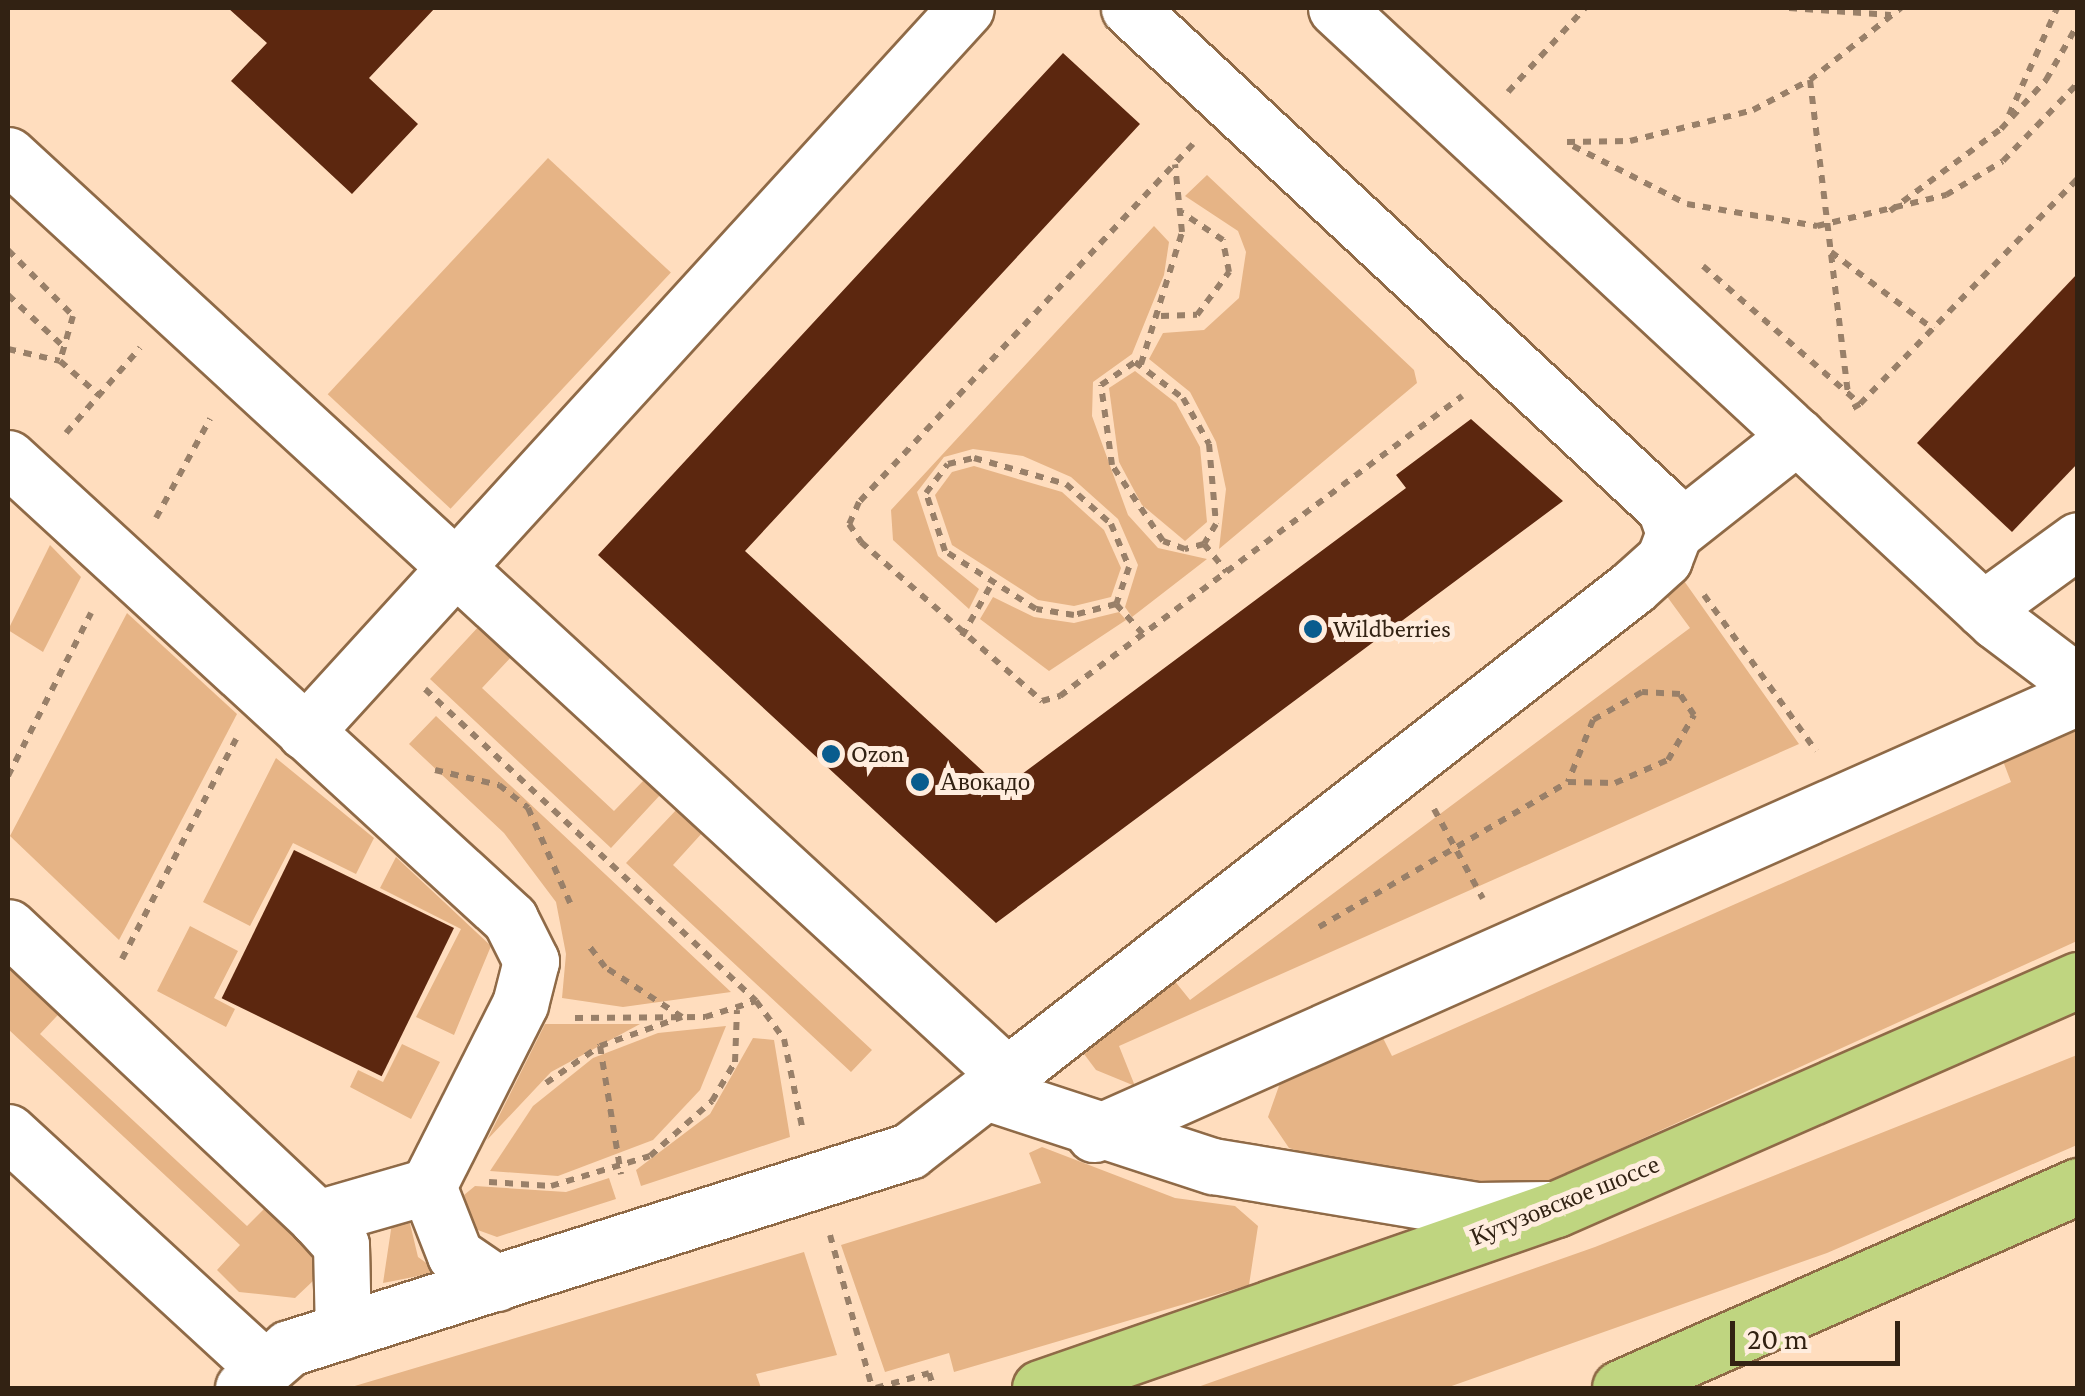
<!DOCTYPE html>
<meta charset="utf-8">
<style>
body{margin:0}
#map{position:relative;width:2085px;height:1396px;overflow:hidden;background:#ffddbe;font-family:"Crimson Pro",serif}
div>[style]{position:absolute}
.green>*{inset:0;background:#e6b486;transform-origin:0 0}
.building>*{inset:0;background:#5c270f;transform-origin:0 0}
.path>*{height:6px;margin-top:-3px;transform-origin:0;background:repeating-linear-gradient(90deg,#998069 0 8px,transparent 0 16px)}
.roads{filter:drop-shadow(2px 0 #8f6a47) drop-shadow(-2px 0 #8f6a47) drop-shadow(0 2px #8f6a47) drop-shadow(0 -2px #8f6a47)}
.minor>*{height:55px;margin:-27.5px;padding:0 27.5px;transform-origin:27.5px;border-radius:27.5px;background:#fff}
.major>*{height:55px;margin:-27.5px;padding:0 27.5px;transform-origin:27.5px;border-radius:27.5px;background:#bfd580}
.dots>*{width:28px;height:28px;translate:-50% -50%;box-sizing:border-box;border:5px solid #ffedde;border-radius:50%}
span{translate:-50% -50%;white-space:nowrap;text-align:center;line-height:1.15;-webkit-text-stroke:10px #ffedde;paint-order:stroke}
.poi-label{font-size:25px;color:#322213}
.left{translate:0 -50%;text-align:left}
.street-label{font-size:25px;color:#322213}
.frame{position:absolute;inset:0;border:10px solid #322213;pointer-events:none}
.scale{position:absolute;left:1730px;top:1321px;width:170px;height:45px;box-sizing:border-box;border:5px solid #322213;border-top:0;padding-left:12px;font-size:30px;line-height:35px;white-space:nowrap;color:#322213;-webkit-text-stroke:8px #ffedde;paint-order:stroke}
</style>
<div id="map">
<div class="green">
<i style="left:548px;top:158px;width:168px;height:323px;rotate:43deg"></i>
<i style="clip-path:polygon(1207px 175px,1414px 370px,1417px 383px,1219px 549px,1226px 489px,1216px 442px,1190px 392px,1149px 359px,1163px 333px,1204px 330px,1239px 298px,1246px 252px,1238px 231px,1185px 196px)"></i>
<i style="clip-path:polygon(1154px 226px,1169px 242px,1164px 275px,1132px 354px,1093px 382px,1092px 416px,1128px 515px,1158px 548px,1207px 559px,1132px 617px,1125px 607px,1138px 565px,1118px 519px,1071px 477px,1023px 456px,973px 449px,944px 457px,917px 492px,938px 556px,979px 589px,969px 609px,893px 540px,891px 510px)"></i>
<i style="clip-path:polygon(1135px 371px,1176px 403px,1200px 447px,1207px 522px,1185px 541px,1142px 505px,1119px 462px,1109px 388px)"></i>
<i style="clip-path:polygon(974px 466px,1062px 492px,1104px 530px,1121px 568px,1111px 597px,1074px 606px,1038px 600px,952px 545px,935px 495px,952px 472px)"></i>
<i style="clip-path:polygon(50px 545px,81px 577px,43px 652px,8px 630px)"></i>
<i style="clip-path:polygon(1682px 578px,1799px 744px,1119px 1046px,1135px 1086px,1096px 1070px,1081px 1050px,1169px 974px,1190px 1000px,1690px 628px,1663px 591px)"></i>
<i style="clip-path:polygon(993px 597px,1034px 617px,1074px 623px,1119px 612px,1126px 620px,1049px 671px,980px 619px)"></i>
<i style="clip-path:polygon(127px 613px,237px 714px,119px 940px,10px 836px)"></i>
<i style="clip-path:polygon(480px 625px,513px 655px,482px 688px,614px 811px,645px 779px,661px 794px,611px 848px,430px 679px)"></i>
<i style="clip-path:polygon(436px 716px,731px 992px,623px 1007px,562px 998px,566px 954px,556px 902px,504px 833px,409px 744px)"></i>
<i style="clip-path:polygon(2077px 726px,2077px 941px,1534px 1188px,1369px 1173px,1289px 1148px,1268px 1117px,1280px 1083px,1309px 1060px,1379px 1030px,1392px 1056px,2011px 782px,2003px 761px)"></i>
<i style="clip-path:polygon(276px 758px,374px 838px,356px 874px,293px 843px,250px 926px,203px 902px)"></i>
<i style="clip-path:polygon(678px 808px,703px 832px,673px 865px,872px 1050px,851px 1072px,626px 863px)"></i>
<i style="clip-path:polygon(396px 857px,491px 946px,454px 1035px,416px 1017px,461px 929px,380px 888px)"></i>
<i style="clip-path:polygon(190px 926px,238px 951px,214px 998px,235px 1009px,226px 1027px,157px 991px)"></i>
<i style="clip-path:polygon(8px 942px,71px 1001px,40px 1034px,247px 1226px,278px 1195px,319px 1233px,314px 1280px,295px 1298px,239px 1292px,217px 1270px,240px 1245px,8px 1029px)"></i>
<i style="clip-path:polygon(545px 1024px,640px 1024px,551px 1072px,487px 1140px)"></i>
<i style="clip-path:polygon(726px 1026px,700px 1090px,653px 1140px,558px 1176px,490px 1171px,533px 1106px,593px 1058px,658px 1033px)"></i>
<i style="clip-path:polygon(753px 1038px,774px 1040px,790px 1137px,641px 1186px,636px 1170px,710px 1114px)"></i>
<i style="clip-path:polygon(402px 1044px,440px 1062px,411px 1119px,350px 1087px,358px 1070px,383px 1082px)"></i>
<i style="clip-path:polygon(2077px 1055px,2077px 1145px,1827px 1253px,1446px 1388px,1195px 1388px,1595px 1247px)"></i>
<i style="clip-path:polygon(1042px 1147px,1175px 1198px,1235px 1206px,1258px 1226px,1249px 1285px,954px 1372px,949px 1353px,885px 1372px,841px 1245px,1041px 1183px,1029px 1153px)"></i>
<i style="clip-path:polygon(609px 1178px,616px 1199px,497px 1237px,475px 1229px,464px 1195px,475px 1186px,566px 1192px)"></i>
<i style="clip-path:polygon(407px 1211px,418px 1257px,439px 1272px,383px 1283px,392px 1223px)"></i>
<i style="clip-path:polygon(804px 1252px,837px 1355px,756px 1374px,761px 1388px,348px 1388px)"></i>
</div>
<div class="building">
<i style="clip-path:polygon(228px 8px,435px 8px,369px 78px,418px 124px,352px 194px,231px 81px,267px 43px)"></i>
<i style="clip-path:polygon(1063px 53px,1140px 124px,745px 551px,1002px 789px,1406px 488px,1396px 475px,1471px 419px,1563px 501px,996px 923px,598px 555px)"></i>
<i style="clip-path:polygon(2078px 273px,2078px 463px,2012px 532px,1917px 443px)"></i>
<i style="left:294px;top:850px;width:178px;height:165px;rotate:26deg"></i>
</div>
<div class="path">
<i style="left:1789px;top:8px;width:102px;rotate:3.9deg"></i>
<i style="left:1810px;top:80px;width:317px;rotate:83.1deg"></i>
<i style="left:1508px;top:92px;width:114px;rotate:-47.5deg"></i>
<i style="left:2009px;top:115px;width:117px;rotate:-65.8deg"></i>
<i style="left:1567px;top:142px;width:63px;rotate:-0.9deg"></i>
<i style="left:1630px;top:141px;width:127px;rotate:-14.1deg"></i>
<i style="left:1753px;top:110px;width:64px;rotate:-27.8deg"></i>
<i style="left:1810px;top:80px;width:116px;rotate:-38.4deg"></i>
<i style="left:1193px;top:144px;width:490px;rotate:133deg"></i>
<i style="left:859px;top:502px;width:24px;rotate:114deg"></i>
<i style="left:849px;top:524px;width:22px;rotate:56deg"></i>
<i style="left:861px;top:542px;width:241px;rotate:41.3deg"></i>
<i style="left:1042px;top:701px;width:19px;rotate:-16deg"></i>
<i style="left:1060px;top:696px;width:502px;rotate:-36.73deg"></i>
<i style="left:1573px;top:146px;width:128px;rotate:27deg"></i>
<i style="left:1687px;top:204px;width:132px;rotate:9.6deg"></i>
<i style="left:1817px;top:226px;width:133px;rotate:-13.5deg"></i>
<i style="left:1946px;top:195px;width:66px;rotate:-30.8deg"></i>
<i style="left:2003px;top:161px;width:108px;rotate:-46.1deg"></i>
<i style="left:1890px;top:211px;width:138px;rotate:-36.5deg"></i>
<i style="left:2001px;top:129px;width:67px;rotate:-47.4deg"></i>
<i style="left:2046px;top:80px;width:64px;rotate:-60.3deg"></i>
<i style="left:8px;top:250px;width:93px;rotate:45.4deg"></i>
<i style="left:73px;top:316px;width:47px;rotate:106.1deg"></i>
<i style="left:1831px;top:252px;width:128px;rotate:37deg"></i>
<i style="left:1703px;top:266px;width:209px;rotate:41.3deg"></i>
<i style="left:1860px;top:404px;width:13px;rotate:151deg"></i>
<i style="left:8px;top:295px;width:78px;rotate:42.9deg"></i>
<i style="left:1161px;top:316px;width:36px;rotate:-2deg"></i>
<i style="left:1197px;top:315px;width:54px;rotate:-53.3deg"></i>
<i style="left:1229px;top:272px;width:33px;rotate:-101deg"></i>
<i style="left:1223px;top:240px;width:50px;rotate:-146.3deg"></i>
<i style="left:8px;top:349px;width:53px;rotate:13deg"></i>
<i style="left:60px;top:361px;width:52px;rotate:41.1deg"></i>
<i style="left:1135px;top:362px;width:60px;rotate:36.9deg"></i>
<i style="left:1183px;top:398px;width:53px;rotate:60.5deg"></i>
<i style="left:1209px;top:444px;width:80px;rotate:85deg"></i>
<i style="left:1216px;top:524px;width:23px;rotate:121deg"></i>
<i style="left:1204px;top:544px;width:20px;rotate:165deg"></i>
<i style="left:1185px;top:549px;width:23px;rotate:-160deg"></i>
<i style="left:1163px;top:541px;width:92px;rotate:-123.9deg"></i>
<i style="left:1112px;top:465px;width:81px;rotate:-97.8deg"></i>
<i style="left:1101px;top:385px;width:41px;rotate:-34.1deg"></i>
<i style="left:1141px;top:364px;width:138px;rotate:-72.7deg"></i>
<i style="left:1182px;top:232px;width:68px;rotate:-95.9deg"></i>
<i style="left:1860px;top:404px;width:314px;rotate:-46deg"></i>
<i style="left:66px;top:433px;width:113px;rotate:-49deg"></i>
<i style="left:974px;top:458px;width:96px;rotate:15.8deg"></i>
<i style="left:1066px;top:484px;width:60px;rotate:41.6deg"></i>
<i style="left:1111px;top:524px;width:47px;rotate:67.3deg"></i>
<i style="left:1129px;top:567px;width:39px;rotate:109deg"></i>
<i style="left:1116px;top:604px;width:43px;rotate:165.3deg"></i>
<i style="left:1074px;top:615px;width:38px;rotate:-171deg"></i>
<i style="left:1036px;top:609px;width:108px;rotate:-147.5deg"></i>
<i style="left:945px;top:551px;width:61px;rotate:-108.1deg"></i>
<i style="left:926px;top:493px;width:36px;rotate:-53deg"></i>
<i style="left:948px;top:464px;width:27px;rotate:-13deg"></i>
<i style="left:156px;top:518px;width:113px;rotate:-61.4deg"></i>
<i style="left:1204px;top:544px;width:36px;rotate:51deg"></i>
<i style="left:1704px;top:595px;width:192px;rotate:54.3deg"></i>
<i style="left:1116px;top:604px;width:40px;rotate:48deg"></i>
<i style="left:962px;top:636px;width:56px;rotate:-60.3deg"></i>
<i style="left:425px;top:689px;width:455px;rotate:43.3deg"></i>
<i style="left:756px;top:1001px;width:47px;rotate:53.6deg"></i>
<i style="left:784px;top:1039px;width:90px;rotate:78.4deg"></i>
<i style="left:435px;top:770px;width:66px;rotate:13.2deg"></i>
<i style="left:499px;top:785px;width:37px;rotate:38deg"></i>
<i style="left:528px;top:808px;width:104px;rotate:66.1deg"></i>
<i style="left:8px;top:776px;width:183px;rotate:-63deg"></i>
<i style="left:1434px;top:809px;width:102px;rotate:61.4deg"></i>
<i style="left:1319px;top:927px;width:288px;rotate:-30.2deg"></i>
<i style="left:1568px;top:782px;width:47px;rotate:1.2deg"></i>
<i style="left:1615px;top:783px;width:58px;rotate:-23.5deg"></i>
<i style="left:1668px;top:760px;width:52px;rotate:-60deg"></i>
<i style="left:1694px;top:715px;width:25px;rotate:-124deg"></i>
<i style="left:1680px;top:694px;width:38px;rotate:-177deg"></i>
<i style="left:1642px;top:692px;width:56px;rotate:150.3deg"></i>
<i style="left:1593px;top:720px;width:67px;rotate:112deg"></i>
<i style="left:122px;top:959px;width:248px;rotate:-62.6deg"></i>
<i style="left:575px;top:1018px;width:130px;rotate:-0.4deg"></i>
<i style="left:705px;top:1017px;width:53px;rotate:-17.4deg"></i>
<i style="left:600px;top:1046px;width:130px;rotate:80.7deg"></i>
<i style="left:546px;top:1083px;width:65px;rotate:-34.4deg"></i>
<i style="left:600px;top:1046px;width:87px;rotate:-19.5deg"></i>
<i style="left:682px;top:1017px;width:92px;rotate:-147deg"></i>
<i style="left:605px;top:967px;width:31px;rotate:-127deg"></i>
<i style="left:489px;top:1182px;width:62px;rotate:3.7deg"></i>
<i style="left:551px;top:1186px;width:103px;rotate:-16.9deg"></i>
<i style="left:650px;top:1156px;width:83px;rotate:-41.6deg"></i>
<i style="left:712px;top:1101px;width:45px;rotate:-59.5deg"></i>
<i style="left:735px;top:1062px;width:52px;rotate:-87.8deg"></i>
<i style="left:830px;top:1235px;width:159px;rotate:74.6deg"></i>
<i style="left:876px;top:1388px;width:55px;rotate:-15.8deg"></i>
<i style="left:929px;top:1373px;width:16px;rotate:72deg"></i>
</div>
<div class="roads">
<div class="minor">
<i style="left:1336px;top:8px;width:901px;rotate:42.89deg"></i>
<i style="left:1996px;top:621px;width:103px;rotate:37.1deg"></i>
<i style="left:8px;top:155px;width:1358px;rotate:42.64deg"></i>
<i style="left:1007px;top:1075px;width:124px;rotate:142.2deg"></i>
<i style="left:909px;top:1151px;width:651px;rotate:162.37deg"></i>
<i style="left:289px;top:1348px;width:61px;rotate:139deg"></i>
<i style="left:8px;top:458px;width:682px;rotate:42.56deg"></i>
<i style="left:510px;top:919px;width:47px;rotate:63.4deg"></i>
<i style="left:531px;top:961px;width:44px;rotate:104.3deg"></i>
<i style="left:520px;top:1004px;width:204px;rotate:116.8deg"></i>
<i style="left:428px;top:1186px;width:116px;rotate:163.9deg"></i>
<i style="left:317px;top:1218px;width:424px;rotate:-136.7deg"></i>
<i style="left:1674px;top:533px;width:157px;rotate:-38.3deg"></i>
<i style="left:1983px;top:609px;width:117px;rotate:-36deg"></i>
<i style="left:305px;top:732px;width:980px;rotate:-47.6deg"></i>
<i style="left:1007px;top:1075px;width:794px;rotate:-37.94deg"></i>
<i style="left:1633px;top:587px;width:42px;rotate:-42.1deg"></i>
<i style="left:1664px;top:559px;width:28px;rotate:-69deg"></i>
<i style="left:1674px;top:533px;width:27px;rotate:-110deg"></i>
<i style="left:1665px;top:508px;width:733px;rotate:-136.99deg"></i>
<i style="left:986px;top:1092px;width:239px;rotate:18.1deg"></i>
<i style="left:1213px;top:1166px;width:268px;rotate:9.5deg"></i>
<i style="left:1477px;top:1210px;width:71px;rotate:-0.8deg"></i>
<i style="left:8px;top:1132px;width:344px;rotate:42.6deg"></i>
<i style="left:1094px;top:1134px;width:1077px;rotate:-23.95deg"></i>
<i style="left:428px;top:1186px;width:74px;rotate:68.6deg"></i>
<i style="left:455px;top:1255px;width:50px;rotate:34.3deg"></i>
<i style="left:317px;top:1218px;width:36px;rotate:48deg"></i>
<i style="left:341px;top:1245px;width:86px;rotate:88.7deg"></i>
</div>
<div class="major">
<i style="left:1040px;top:1388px;width:546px;rotate:-19.13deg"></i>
<i style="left:1556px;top:1209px;width:570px;rotate:-23.69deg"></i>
<i style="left:1620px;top:1388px;width:501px;rotate:-23.8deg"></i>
</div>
</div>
<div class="dots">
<i style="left:1313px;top:629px;background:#085c8e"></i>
<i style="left:831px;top:754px;background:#085c8e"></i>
<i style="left:920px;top:782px;background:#085c8e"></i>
</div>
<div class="poi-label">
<span class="left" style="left:1333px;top:629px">Wildberries</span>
<span class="left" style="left:851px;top:754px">Ozon</span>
<span class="left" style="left:940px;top:782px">Авокадо</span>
</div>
<div class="street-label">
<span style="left:1565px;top:1201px;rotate:-22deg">Кутузовское шоссе</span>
</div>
<div class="frame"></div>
<div class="scale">20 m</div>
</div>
